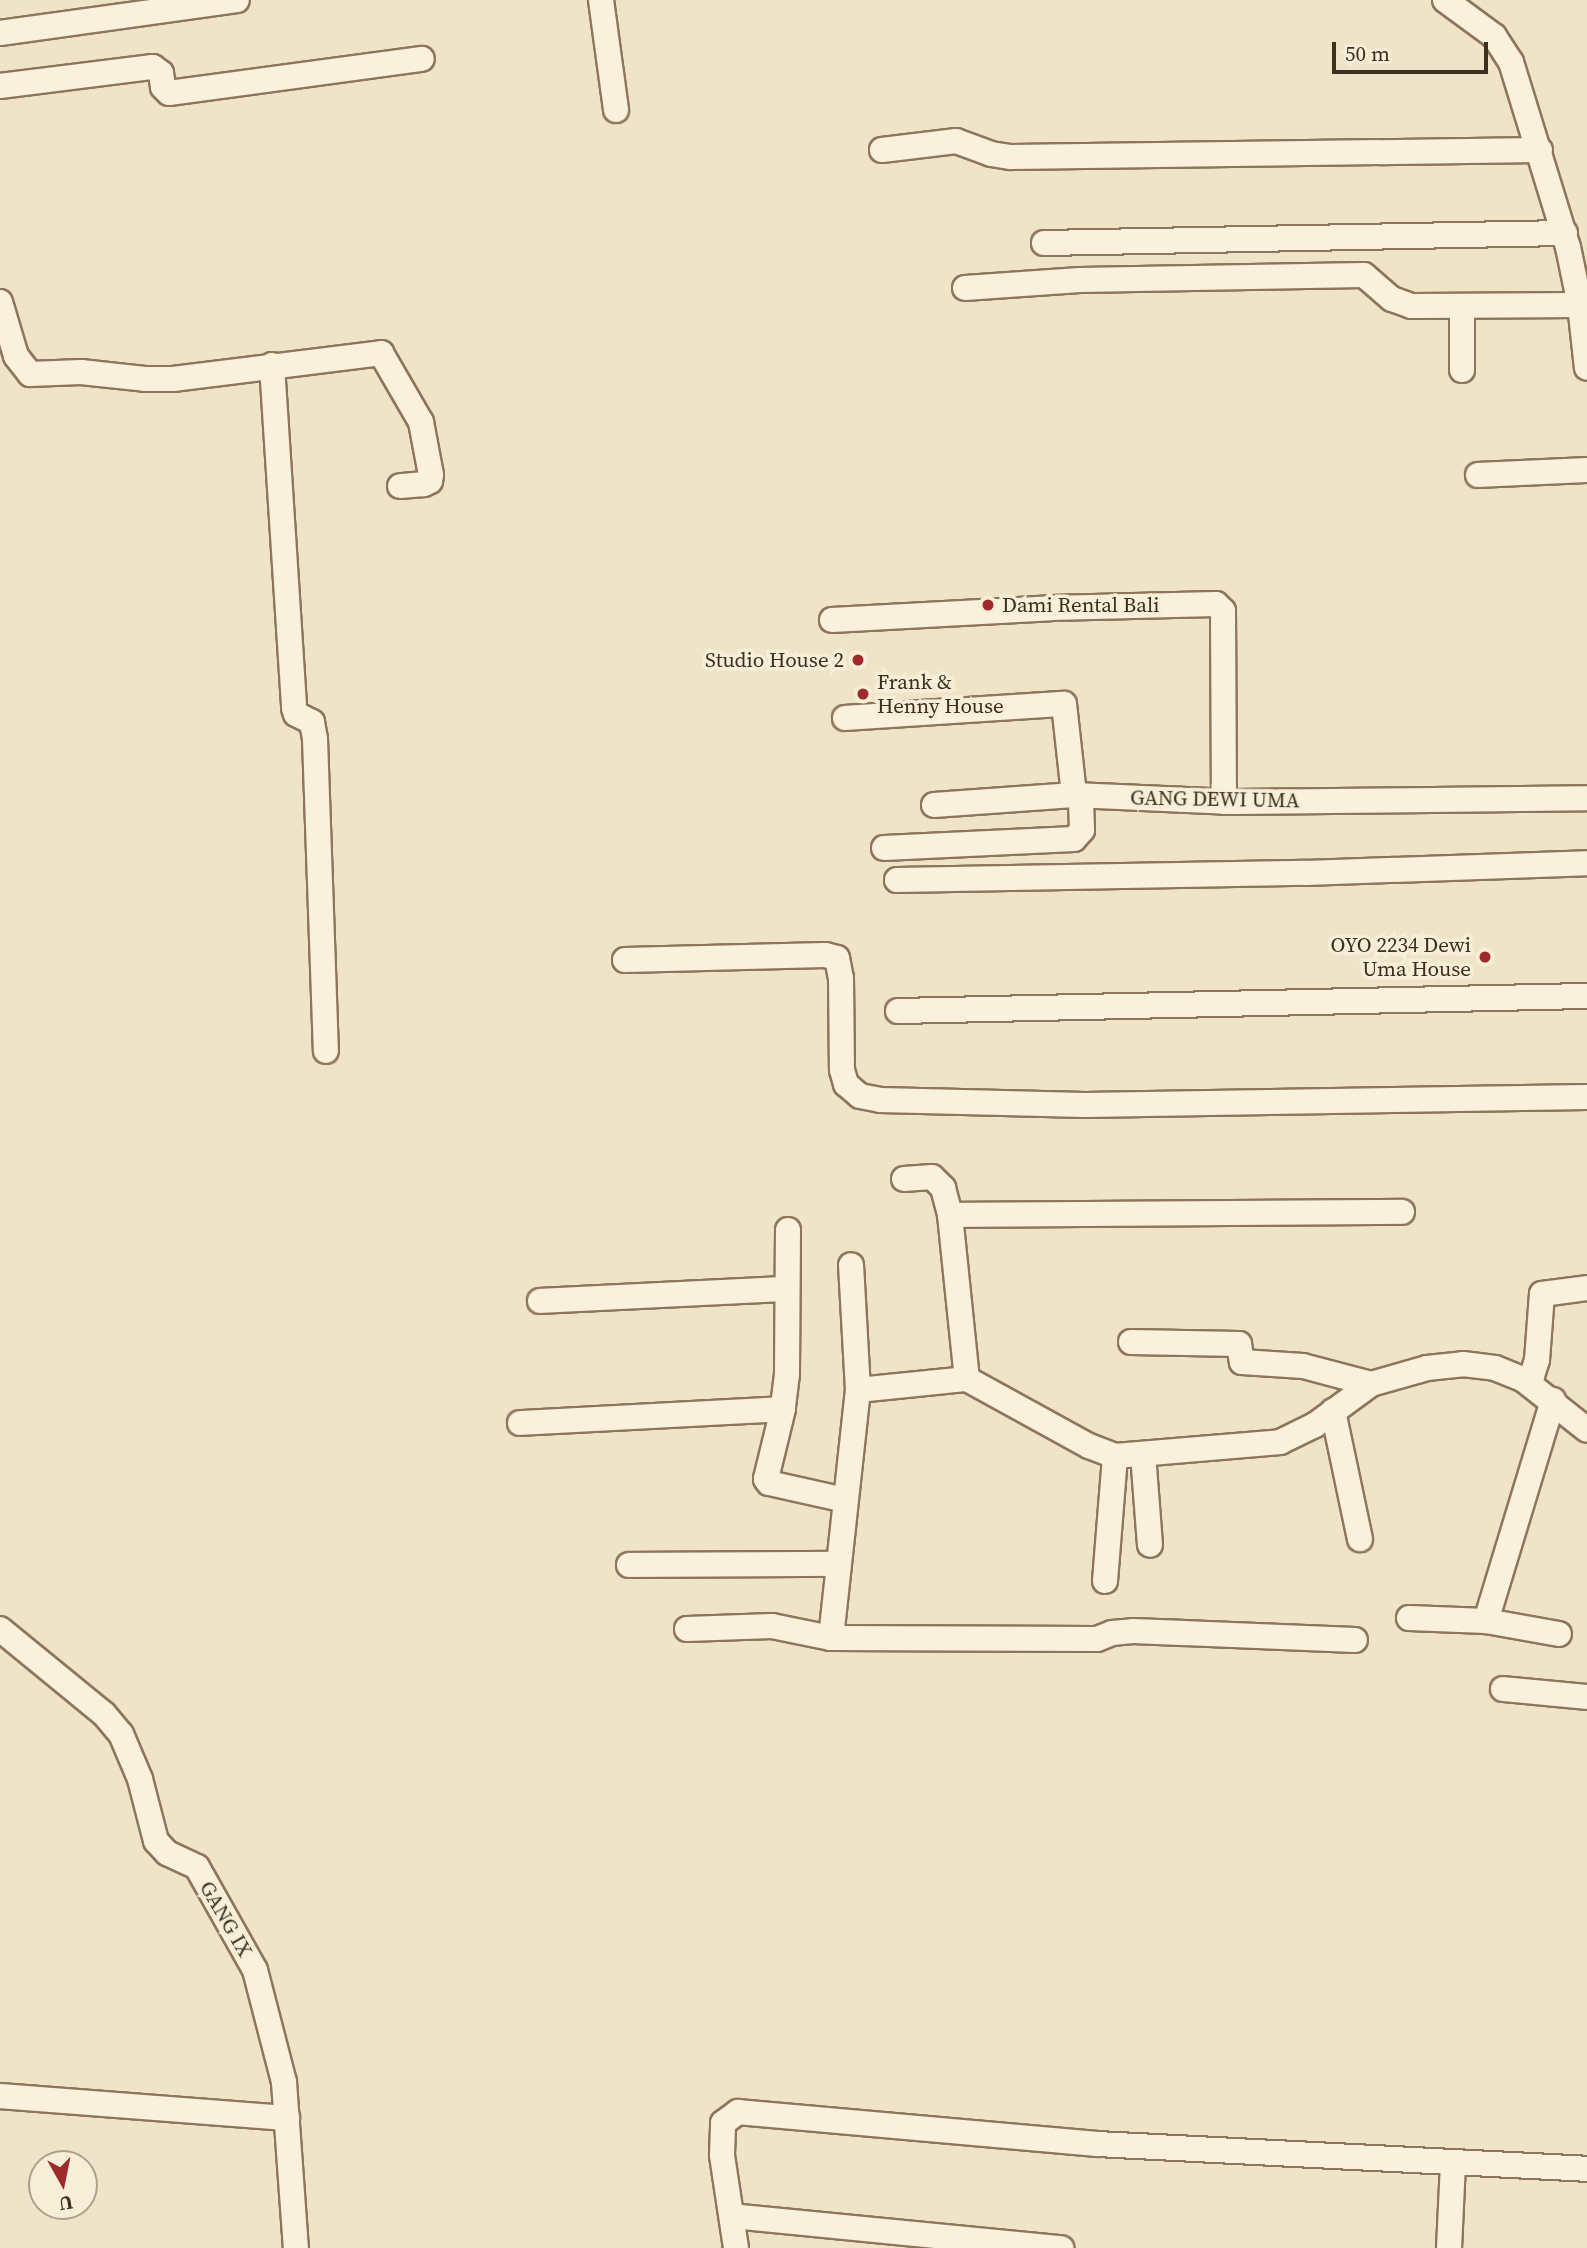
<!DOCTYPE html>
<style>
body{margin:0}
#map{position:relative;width:1587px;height:2248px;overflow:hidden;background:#f0e4c8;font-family:"Source Serif 4",serif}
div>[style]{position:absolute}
.roads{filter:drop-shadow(2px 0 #8d765c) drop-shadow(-2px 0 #8d765c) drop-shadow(0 2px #8d765c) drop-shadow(0 -2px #8d765c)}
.minor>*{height:24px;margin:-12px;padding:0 12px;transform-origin:12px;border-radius:12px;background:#faf1dc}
.dots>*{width:19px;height:19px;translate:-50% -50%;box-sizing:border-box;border:4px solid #f7eed8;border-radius:50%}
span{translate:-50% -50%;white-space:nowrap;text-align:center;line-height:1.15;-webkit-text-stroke:7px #f7eed8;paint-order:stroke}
.poi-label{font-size:21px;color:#3d2e20}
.left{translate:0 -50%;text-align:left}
.right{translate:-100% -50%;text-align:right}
.street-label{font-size:21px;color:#3d2e20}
.north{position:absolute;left:28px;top:2150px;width:70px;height:70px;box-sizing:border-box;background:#f7eed8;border:2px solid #ada18e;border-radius:50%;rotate:171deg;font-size:19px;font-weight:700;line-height:28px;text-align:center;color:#3d2e20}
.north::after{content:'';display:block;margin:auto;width:24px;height:32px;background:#9e2a2b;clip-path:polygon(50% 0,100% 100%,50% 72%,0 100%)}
.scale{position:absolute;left:1332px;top:42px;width:156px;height:32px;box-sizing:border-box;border:4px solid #3d2e20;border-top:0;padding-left:9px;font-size:21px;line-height:24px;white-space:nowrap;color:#3d2e20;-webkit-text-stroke:5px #f7eed8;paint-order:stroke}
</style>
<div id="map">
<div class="roads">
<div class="minor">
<i style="left:601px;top:0;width:111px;rotate:82.2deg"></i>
<i style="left:1445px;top:0;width:61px;rotate:36.3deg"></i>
<i style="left:1494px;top:36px;width:31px;rotate:57deg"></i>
<i style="left:1511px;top:62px;width:194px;rotate:72.9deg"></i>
<i style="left:1568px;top:247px;width:59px;rotate:78.3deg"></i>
<i style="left:1580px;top:305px;width:63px;rotate:83.7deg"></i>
<i style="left:0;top:33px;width:239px;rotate:-7.9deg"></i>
<i style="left:0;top:86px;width:154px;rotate:-7.1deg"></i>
<i style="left:153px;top:67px;width:10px;rotate:37deg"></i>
<i style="left:161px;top:73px;width:14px;rotate:82deg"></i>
<i style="left:163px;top:87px;width:8px;rotate:45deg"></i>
<i style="left:169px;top:93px;width:255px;rotate:-7.7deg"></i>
<i style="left:882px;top:150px;width:75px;rotate:-6.9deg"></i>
<i style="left:956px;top:141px;width:37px;rotate:20deg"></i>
<i style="left:991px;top:154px;width:20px;rotate:9deg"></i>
<i style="left:1011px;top:157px;width:529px;rotate:-0.76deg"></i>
<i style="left:1044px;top:243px;width:521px;rotate:-1.1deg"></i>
<i style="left:965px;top:288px;width:115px;rotate:-4deg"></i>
<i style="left:1080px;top:280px;width:284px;rotate:-1deg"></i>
<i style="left:1364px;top:275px;width:37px;rotate:41deg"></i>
<i style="left:1392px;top:299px;width:20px;rotate:20deg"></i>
<i style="left:1411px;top:306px;width:169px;rotate:-0.3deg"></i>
<i style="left:0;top:302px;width:56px;rotate:73.5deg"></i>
<i style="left:16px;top:356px;width:23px;rotate:52deg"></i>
<i style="left:30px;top:374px;width:51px;rotate:-2.2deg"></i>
<i style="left:81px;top:372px;width:64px;rotate:6.2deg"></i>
<i style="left:145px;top:379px;width:28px"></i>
<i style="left:173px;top:379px;width:210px;rotate:-7.1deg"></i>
<i style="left:381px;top:353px;width:80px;rotate:59.9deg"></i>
<i style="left:421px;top:422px;width:54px;rotate:79.3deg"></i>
<i style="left:431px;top:475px;width:6px;rotate:99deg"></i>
<i style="left:430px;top:481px;width:7px;rotate:153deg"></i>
<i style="left:424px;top:484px;width:24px;rotate:175deg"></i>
<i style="left:272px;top:365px;width:344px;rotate:86.3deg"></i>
<i style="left:294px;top:708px;width:6px;rotate:72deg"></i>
<i style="left:296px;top:714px;width:18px;rotate:27deg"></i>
<i style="left:312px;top:722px;width:17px;rotate:80deg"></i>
<i style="left:315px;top:739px;width:312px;rotate:88deg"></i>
<i style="left:1462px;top:370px;width:63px;rotate:-90deg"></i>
<i style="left:1478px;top:475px;width:109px;rotate:-2.6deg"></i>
<i style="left:832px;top:620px;width:219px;rotate:-3.1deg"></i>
<i style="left:1051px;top:608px;width:165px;rotate:-1.4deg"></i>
<i style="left:1216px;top:604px;width:10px;rotate:45deg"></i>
<i style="left:1223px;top:611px;width:191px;rotate:89.7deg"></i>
<i style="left:845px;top:718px;width:219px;rotate:-3.7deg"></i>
<i style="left:1064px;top:704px;width:92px;rotate:83.7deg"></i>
<i style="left:934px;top:805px;width:140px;rotate:-4.1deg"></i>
<i style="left:1074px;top:795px;width:159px;rotate:2.5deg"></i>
<i style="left:1233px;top:802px;width:354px;rotate:-0.6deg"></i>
<i style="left:884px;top:848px;width:190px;rotate:-2.7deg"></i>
<i style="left:1074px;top:839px;width:12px;rotate:-48deg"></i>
<i style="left:1082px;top:830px;width:35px;rotate:-92deg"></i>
<i style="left:897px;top:880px;width:409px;rotate:-1deg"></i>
<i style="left:1306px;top:873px;width:281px;rotate:-2deg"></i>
<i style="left:625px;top:960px;width:200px;rotate:-1.4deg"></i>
<i style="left:825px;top:955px;width:12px;rotate:14deg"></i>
<i style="left:837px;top:958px;width:20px;rotate:79deg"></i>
<i style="left:841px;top:978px;width:92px;rotate:89.4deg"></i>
<i style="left:842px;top:1070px;width:15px;rotate:74deg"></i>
<i style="left:846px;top:1084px;width:18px;rotate:41deg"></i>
<i style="left:860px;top:1096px;width:20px;rotate:11deg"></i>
<i style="left:880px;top:1100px;width:205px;rotate:1.4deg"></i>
<i style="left:1085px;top:1105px;width:502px;rotate:-0.91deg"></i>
<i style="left:898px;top:1011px;width:689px;rotate:-1.25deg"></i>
<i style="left:904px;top:1179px;width:28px;rotate:-4deg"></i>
<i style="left:932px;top:1177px;width:16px;rotate:45deg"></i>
<i style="left:943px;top:1188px;width:28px;rotate:75deg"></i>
<i style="left:950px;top:1215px;width:165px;rotate:84.1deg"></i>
<i style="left:950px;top:1215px;width:452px;rotate:-0.4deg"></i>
<i style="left:788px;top:1230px;width:144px;rotate:90.4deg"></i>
<i style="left:787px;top:1374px;width:35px;rotate:97deg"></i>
<i style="left:783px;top:1409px;width:72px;rotate:103.7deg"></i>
<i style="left:766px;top:1479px;width:5px;rotate:53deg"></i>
<i style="left:769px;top:1483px;width:78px;rotate:12.6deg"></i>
<i style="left:540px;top:1301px;width:247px;rotate:-2.8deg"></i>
<i style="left:1131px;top:1342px;width:108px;rotate:1.1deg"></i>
<i style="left:1239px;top:1344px;width:18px;rotate:81deg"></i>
<i style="left:1242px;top:1362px;width:61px;rotate:3.8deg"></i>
<i style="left:1303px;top:1366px;width:70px;rotate:14.8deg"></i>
<i style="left:967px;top:1379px;width:139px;rotate:28.8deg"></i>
<i style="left:1089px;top:1446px;width:28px;rotate:21deg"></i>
<i style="left:1115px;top:1456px;width:166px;rotate:-4.8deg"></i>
<i style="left:1280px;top:1442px;width:39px;rotate:-26deg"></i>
<i style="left:1315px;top:1425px;width:69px;rotate:-36.2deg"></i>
<i style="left:1371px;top:1384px;width:58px;rotate:-15.9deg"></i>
<i style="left:1427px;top:1368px;width:36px;rotate:-6deg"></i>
<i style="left:1463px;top:1364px;width:32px;rotate:7deg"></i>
<i style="left:1495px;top:1368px;width:31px;rotate:22deg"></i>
<i style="left:1524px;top:1380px;width:80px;rotate:38.4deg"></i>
<i style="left:1524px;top:1380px;width:9px;rotate:-27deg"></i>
<i style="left:1532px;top:1376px;width:17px;rotate:-73deg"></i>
<i style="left:1537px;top:1360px;width:66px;rotate:-85.7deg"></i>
<i style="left:1542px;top:1294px;width:45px;rotate:-7.6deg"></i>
<i style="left:858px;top:1390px;width:110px;rotate:-5.8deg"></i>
<i style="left:1333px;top:1411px;width:131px;rotate:78.1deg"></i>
<i style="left:520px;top:1423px;width:263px;rotate:-3deg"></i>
<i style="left:1143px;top:1454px;width:91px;rotate:85.6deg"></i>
<i style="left:629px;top:1565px;width:209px;rotate:-0.3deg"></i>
<i style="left:1105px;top:1581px;width:125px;rotate:-85.4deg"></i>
<i style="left:1409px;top:1618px;width:77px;rotate:2.2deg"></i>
<i style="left:1486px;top:1621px;width:74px;rotate:10.1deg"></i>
<i style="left:1486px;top:1621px;width:231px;rotate:-73.1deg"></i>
<i style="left:0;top:1629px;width:134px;rotate:39.3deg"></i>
<i style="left:104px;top:1714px;width:26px;rotate:50deg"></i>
<i style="left:121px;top:1734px;width:49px;rotate:67.1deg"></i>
<i style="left:140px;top:1779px;width:64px;rotate:75.5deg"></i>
<i style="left:156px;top:1841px;width:16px;rotate:47deg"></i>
<i style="left:167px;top:1853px;width:33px;rotate:25deg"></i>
<i style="left:197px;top:1867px;width:118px;rotate:60.6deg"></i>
<i style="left:255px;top:1970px;width:116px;rotate:75.5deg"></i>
<i style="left:284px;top:2082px;width:166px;rotate:85.9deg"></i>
<i style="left:687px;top:1629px;width:85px;rotate:-2deg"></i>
<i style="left:772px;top:1626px;width:60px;rotate:11.5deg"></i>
<i style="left:831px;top:1638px;width:266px;rotate:0.2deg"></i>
<i style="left:1097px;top:1639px;width:16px;rotate:-22deg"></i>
<i style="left:1112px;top:1633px;width:21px;rotate:-5deg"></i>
<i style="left:1133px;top:1631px;width:222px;rotate:2.3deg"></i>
<i style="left:831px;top:1638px;width:249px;rotate:-83.8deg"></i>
<i style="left:858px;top:1390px;width:125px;rotate:-93.2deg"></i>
<i style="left:1503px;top:1689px;width:84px;rotate:5.4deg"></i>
<i style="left:0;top:2096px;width:288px;rotate:4.4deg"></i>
<i style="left:732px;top:2216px;width:331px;rotate:5.6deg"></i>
<i style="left:736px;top:2248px;width:94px;rotate:-98.6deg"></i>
<i style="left:722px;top:2155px;width:32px;rotate:-88deg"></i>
<i style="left:723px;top:2123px;width:19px;rotate:-36deg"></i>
<i style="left:738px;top:2112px;width:360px;rotate:5.1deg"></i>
<i style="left:1097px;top:2144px;width:491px;rotate:2.9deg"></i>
<i style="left:1449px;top:2248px;width:84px;rotate:-87.3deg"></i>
</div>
</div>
<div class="dots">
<i style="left:988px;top:605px;background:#9e2a2b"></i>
<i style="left:858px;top:660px;background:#9e2a2b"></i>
<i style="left:863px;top:694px;background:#9e2a2b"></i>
<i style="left:1485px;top:957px;background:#9e2a2b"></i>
</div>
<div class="poi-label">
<span class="left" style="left:1002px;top:605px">Dami Rental Bali</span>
<span class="right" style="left:844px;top:660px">Studio House 2</span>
<span class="left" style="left:877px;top:694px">Frank &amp;<br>Henny House</span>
<span class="right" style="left:1471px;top:957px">OYO 2234 Dewi<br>Uma House</span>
</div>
<div class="street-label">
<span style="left:1215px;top:799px;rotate:1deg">GANG DEWI UMA</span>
<span style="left:226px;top:1919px;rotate:60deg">GANG IX</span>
</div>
<div class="north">U</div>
<div class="scale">50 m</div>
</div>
